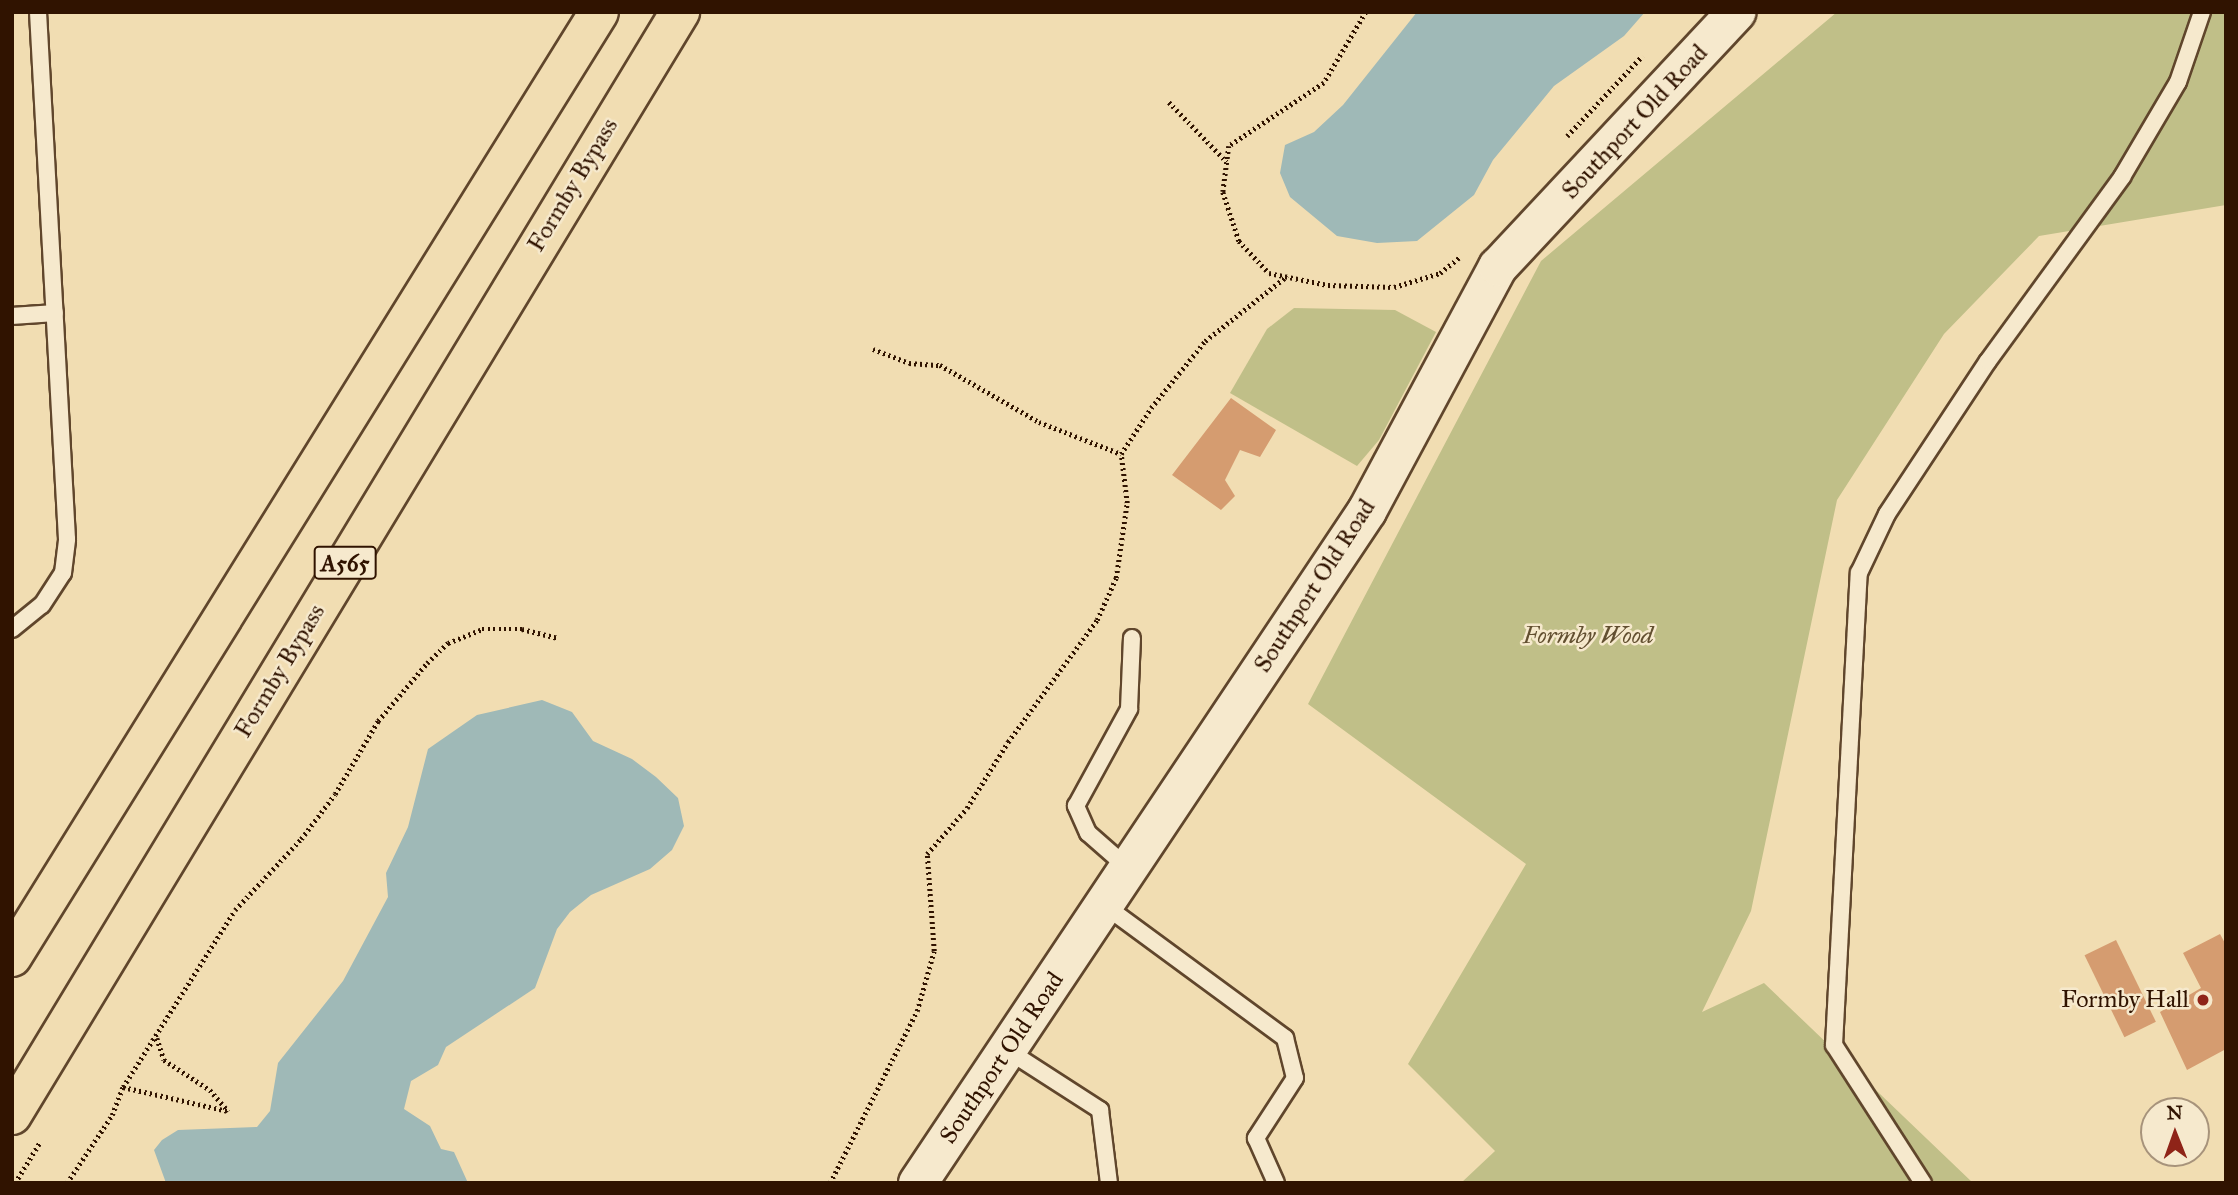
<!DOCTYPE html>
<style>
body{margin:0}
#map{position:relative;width:2238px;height:1195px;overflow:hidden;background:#f1ddb2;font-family:"IM FELL Great Primer",serif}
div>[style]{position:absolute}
.green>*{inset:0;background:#c0bf88}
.water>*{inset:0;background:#9fb9b7}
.building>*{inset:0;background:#d59c70;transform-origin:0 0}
.path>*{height:4.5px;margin-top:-2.25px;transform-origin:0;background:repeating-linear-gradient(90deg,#301300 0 2px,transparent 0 5.5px)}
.roads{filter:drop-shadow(2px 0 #60462c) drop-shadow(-2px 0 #60462c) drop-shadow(0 2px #60462c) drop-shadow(0 -2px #60462c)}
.service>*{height:16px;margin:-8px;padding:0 8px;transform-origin:8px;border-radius:8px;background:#f6e9cd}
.tertiary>*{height:38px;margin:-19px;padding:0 19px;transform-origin:19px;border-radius:19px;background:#f6e9cd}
.trunk>*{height:38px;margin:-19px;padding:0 19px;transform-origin:19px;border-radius:19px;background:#f1ddb2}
.dots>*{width:19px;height:19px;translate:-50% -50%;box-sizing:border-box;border:4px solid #f6e9cd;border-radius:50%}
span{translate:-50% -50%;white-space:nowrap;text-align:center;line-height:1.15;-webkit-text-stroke:5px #f6e9cd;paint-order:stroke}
.shield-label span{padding:2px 5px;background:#f6e9cd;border:2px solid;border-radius:5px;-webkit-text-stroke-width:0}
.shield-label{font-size:23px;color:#301300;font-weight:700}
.street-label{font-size:24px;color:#301300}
.park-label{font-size:24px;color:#624f30;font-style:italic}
.poi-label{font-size:24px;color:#301300}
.right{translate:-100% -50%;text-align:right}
.frame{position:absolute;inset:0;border:14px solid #301300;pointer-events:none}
.north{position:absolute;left:2140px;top:1097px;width:70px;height:70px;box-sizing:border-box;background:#f6e9cd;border:2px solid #a7937b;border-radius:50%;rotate:359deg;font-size:19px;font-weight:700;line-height:28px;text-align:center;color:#301300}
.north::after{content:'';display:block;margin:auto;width:24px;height:32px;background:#8f2418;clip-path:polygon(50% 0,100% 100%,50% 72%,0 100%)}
</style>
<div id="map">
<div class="green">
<i style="clip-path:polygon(1837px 12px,2226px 12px,2226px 205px,2039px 236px,1944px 334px,1837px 500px,1751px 911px,1702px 1012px,1764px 983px,1973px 1183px,1461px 1183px,1495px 1151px,1408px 1064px,1526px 864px,1308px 704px,1541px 261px)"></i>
<i style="clip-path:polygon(1294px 308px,1395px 310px,1436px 332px,1379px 440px,1357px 466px,1230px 393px,1267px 329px)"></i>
</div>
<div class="water">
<i style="clip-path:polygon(1417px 12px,1645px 12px,1624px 36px,1554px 86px,1493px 160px,1474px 195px,1417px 241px,1377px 243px,1337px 236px,1290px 197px,1280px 173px,1285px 145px,1314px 132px,1343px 105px)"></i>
<i style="clip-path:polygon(542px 700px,572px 712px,593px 741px,632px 759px,656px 777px,678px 798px,684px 826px,672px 850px,650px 869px,591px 895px,570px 912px,557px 929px,535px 988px,446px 1047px,438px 1065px,411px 1081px,404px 1109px,430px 1126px,441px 1149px,454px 1152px,468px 1183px,166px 1183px,154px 1150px,162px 1140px,178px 1130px,257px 1127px,270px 1111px,278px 1063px,343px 981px,388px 897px,386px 873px,408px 827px,428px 749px,477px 715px)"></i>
</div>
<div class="building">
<i style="clip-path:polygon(1231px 398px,1276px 430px,1260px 457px,1240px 450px,1225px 480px,1235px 496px,1221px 510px,1172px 475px)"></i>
<i style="clip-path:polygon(2220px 934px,2226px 945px,2226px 1049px,2187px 1070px,2160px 1012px,2201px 988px,2183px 953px)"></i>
<i style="left:2116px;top:940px;width:91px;height:35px;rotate:64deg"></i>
</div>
<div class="path">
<i style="left:1366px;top:12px;width:82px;rotate:120.6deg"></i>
<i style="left:1324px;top:83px;width:114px;rotate:146.4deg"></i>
<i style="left:1229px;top:146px;width:46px;rotate:97.4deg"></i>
<i style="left:1223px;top:192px;width:52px;rotate:71.9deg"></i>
<i style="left:1239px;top:241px;width:44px;rotate:46.8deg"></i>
<i style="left:1269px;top:273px;width:60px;rotate:11.5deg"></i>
<i style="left:1328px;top:285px;width:66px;rotate:1.7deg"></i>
<i style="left:1394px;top:287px;width:48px;rotate:-16.9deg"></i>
<i style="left:1440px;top:273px;width:26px;rotate:-39deg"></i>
<i style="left:1169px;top:102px;width:83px;rotate:46deg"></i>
<i style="left:1567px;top:136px;width:110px;rotate:-46.8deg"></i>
<i style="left:873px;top:349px;width:39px;rotate:21deg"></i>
<i style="left:909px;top:363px;width:31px;rotate:4deg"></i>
<i style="left:940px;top:365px;width:114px;rotate:29.9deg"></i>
<i style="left:1039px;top:422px;width:88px;rotate:21.3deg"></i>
<i style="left:157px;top:1038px;width:23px;rotate:72deg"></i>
<i style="left:164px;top:1060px;width:55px;rotate:33.1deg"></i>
<i style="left:210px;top:1090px;width:28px;rotate:49deg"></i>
<i style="left:123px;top:1087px;width:209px;rotate:-57.7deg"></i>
<i style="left:235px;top:910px;width:97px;rotate:-47.1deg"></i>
<i style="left:301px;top:839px;width:56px;rotate:-52.9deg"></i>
<i style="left:335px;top:794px;width:85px;rotate:-59.5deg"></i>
<i style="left:378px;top:721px;width:76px;rotate:-49.8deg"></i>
<i style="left:427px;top:663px;width:29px;rotate:-44deg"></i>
<i style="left:448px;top:643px;width:37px;rotate:-22deg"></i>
<i style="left:482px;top:629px;width:40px"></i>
<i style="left:522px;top:629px;width:36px;rotate:14deg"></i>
<i style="left:15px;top:1183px;width:48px;rotate:-58.6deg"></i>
<i style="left:67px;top:1183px;width:82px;rotate:-56.5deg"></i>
<i style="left:112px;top:1115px;width:30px;rotate:-69deg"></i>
<i style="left:123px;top:1087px;width:108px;rotate:12.9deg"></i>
<i style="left:830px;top:1183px;width:193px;rotate:-63.2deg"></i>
<i style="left:917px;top:1011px;width:62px;rotate:-74.2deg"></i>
<i style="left:934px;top:951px;width:97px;rotate:-94.1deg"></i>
<i style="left:927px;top:854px;width:61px;rotate:-49deg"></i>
<i style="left:967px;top:808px;width:78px;rotate:-58.2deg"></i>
<i style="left:1008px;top:742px;width:151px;rotate:-53.9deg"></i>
<i style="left:1097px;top:620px;width:46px;rotate:-65.7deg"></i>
<i style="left:1116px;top:578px;width:76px;rotate:-81.7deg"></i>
<i style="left:1127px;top:503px;width:49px;rotate:-97deg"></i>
<i style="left:1121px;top:454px;width:55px;rotate:-56.9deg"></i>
<i style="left:1151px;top:408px;width:86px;rotate:-51.1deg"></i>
<i style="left:1205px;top:341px;width:105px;rotate:-38.4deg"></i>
</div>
<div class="roads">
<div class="service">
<i style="left:12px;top:316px;width:43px;rotate:-4deg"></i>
<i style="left:12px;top:629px;width:38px;rotate:-39deg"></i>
<i style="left:42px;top:605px;width:38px;rotate:-57deg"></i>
<i style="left:63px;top:573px;width:34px;rotate:-83deg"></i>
<i style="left:67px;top:539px;width:528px;rotate:-93.15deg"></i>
<i style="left:1128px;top:868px;width:53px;rotate:-138.8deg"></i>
<i style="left:1088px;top:833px;width:30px;rotate:-114deg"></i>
<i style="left:1076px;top:806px;width:111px;rotate:-61.3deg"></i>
<i style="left:1129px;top:709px;width:71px;rotate:-87.6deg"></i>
<i style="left:1104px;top:905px;width:225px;rotate:36.3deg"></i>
<i style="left:1285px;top:1038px;width:41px;rotate:76deg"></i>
<i style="left:1295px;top:1078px;width:72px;rotate:123deg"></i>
<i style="left:1256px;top:1138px;width:49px;rotate:66deg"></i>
<i style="left:1007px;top:1050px;width:111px;rotate:32.8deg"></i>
<i style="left:1100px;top:1110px;width:74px;rotate:83deg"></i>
<i style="left:1923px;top:1183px;width:164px;rotate:-122.8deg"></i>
<i style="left:1834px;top:1045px;width:473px;rotate:-87deg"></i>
<i style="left:1859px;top:573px;width:65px;rotate:-64.6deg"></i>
<i style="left:1887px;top:514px;width:183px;rotate:-56.6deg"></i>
<i style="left:1988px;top:361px;width:228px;rotate:-53.9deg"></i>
<i style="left:2122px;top:177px;width:110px;rotate:-59.5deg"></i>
<i style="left:2178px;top:82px;width:74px;rotate:-71.1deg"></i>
</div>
<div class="tertiary">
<i style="left:918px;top:1183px;width:808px;rotate:-56.25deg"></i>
<i style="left:1367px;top:511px;width:277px;rotate:-61.8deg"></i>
<i style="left:1498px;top:267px;width:349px;rotate:-46.9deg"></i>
</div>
<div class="trunk">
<i style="left:12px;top:957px;width:1112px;rotate:-58.15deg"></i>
<i style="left:12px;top:1115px;width:1290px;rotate:-58.8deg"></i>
</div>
</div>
<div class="dots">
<i style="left:2203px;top:1000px;background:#8f2418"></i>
</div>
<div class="shield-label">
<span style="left:345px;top:563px">A565</span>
</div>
<div class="street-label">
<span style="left:1635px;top:122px;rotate:-47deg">Southport Old Road</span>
<span style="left:573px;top:185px;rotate:-59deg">Formby Bypass</span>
<span style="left:1315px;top:586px;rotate:-57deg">Southport Old Road</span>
<span style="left:280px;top:671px;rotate:-59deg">Formby Bypass</span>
<span style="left:1002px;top:1058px;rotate:-56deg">Southport Old Road</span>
</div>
<div class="park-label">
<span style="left:1588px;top:636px">Formby Wood</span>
</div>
<div class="poi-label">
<span class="right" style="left:2189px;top:1000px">Formby Hall</span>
</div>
<div class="frame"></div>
<div class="north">N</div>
</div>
